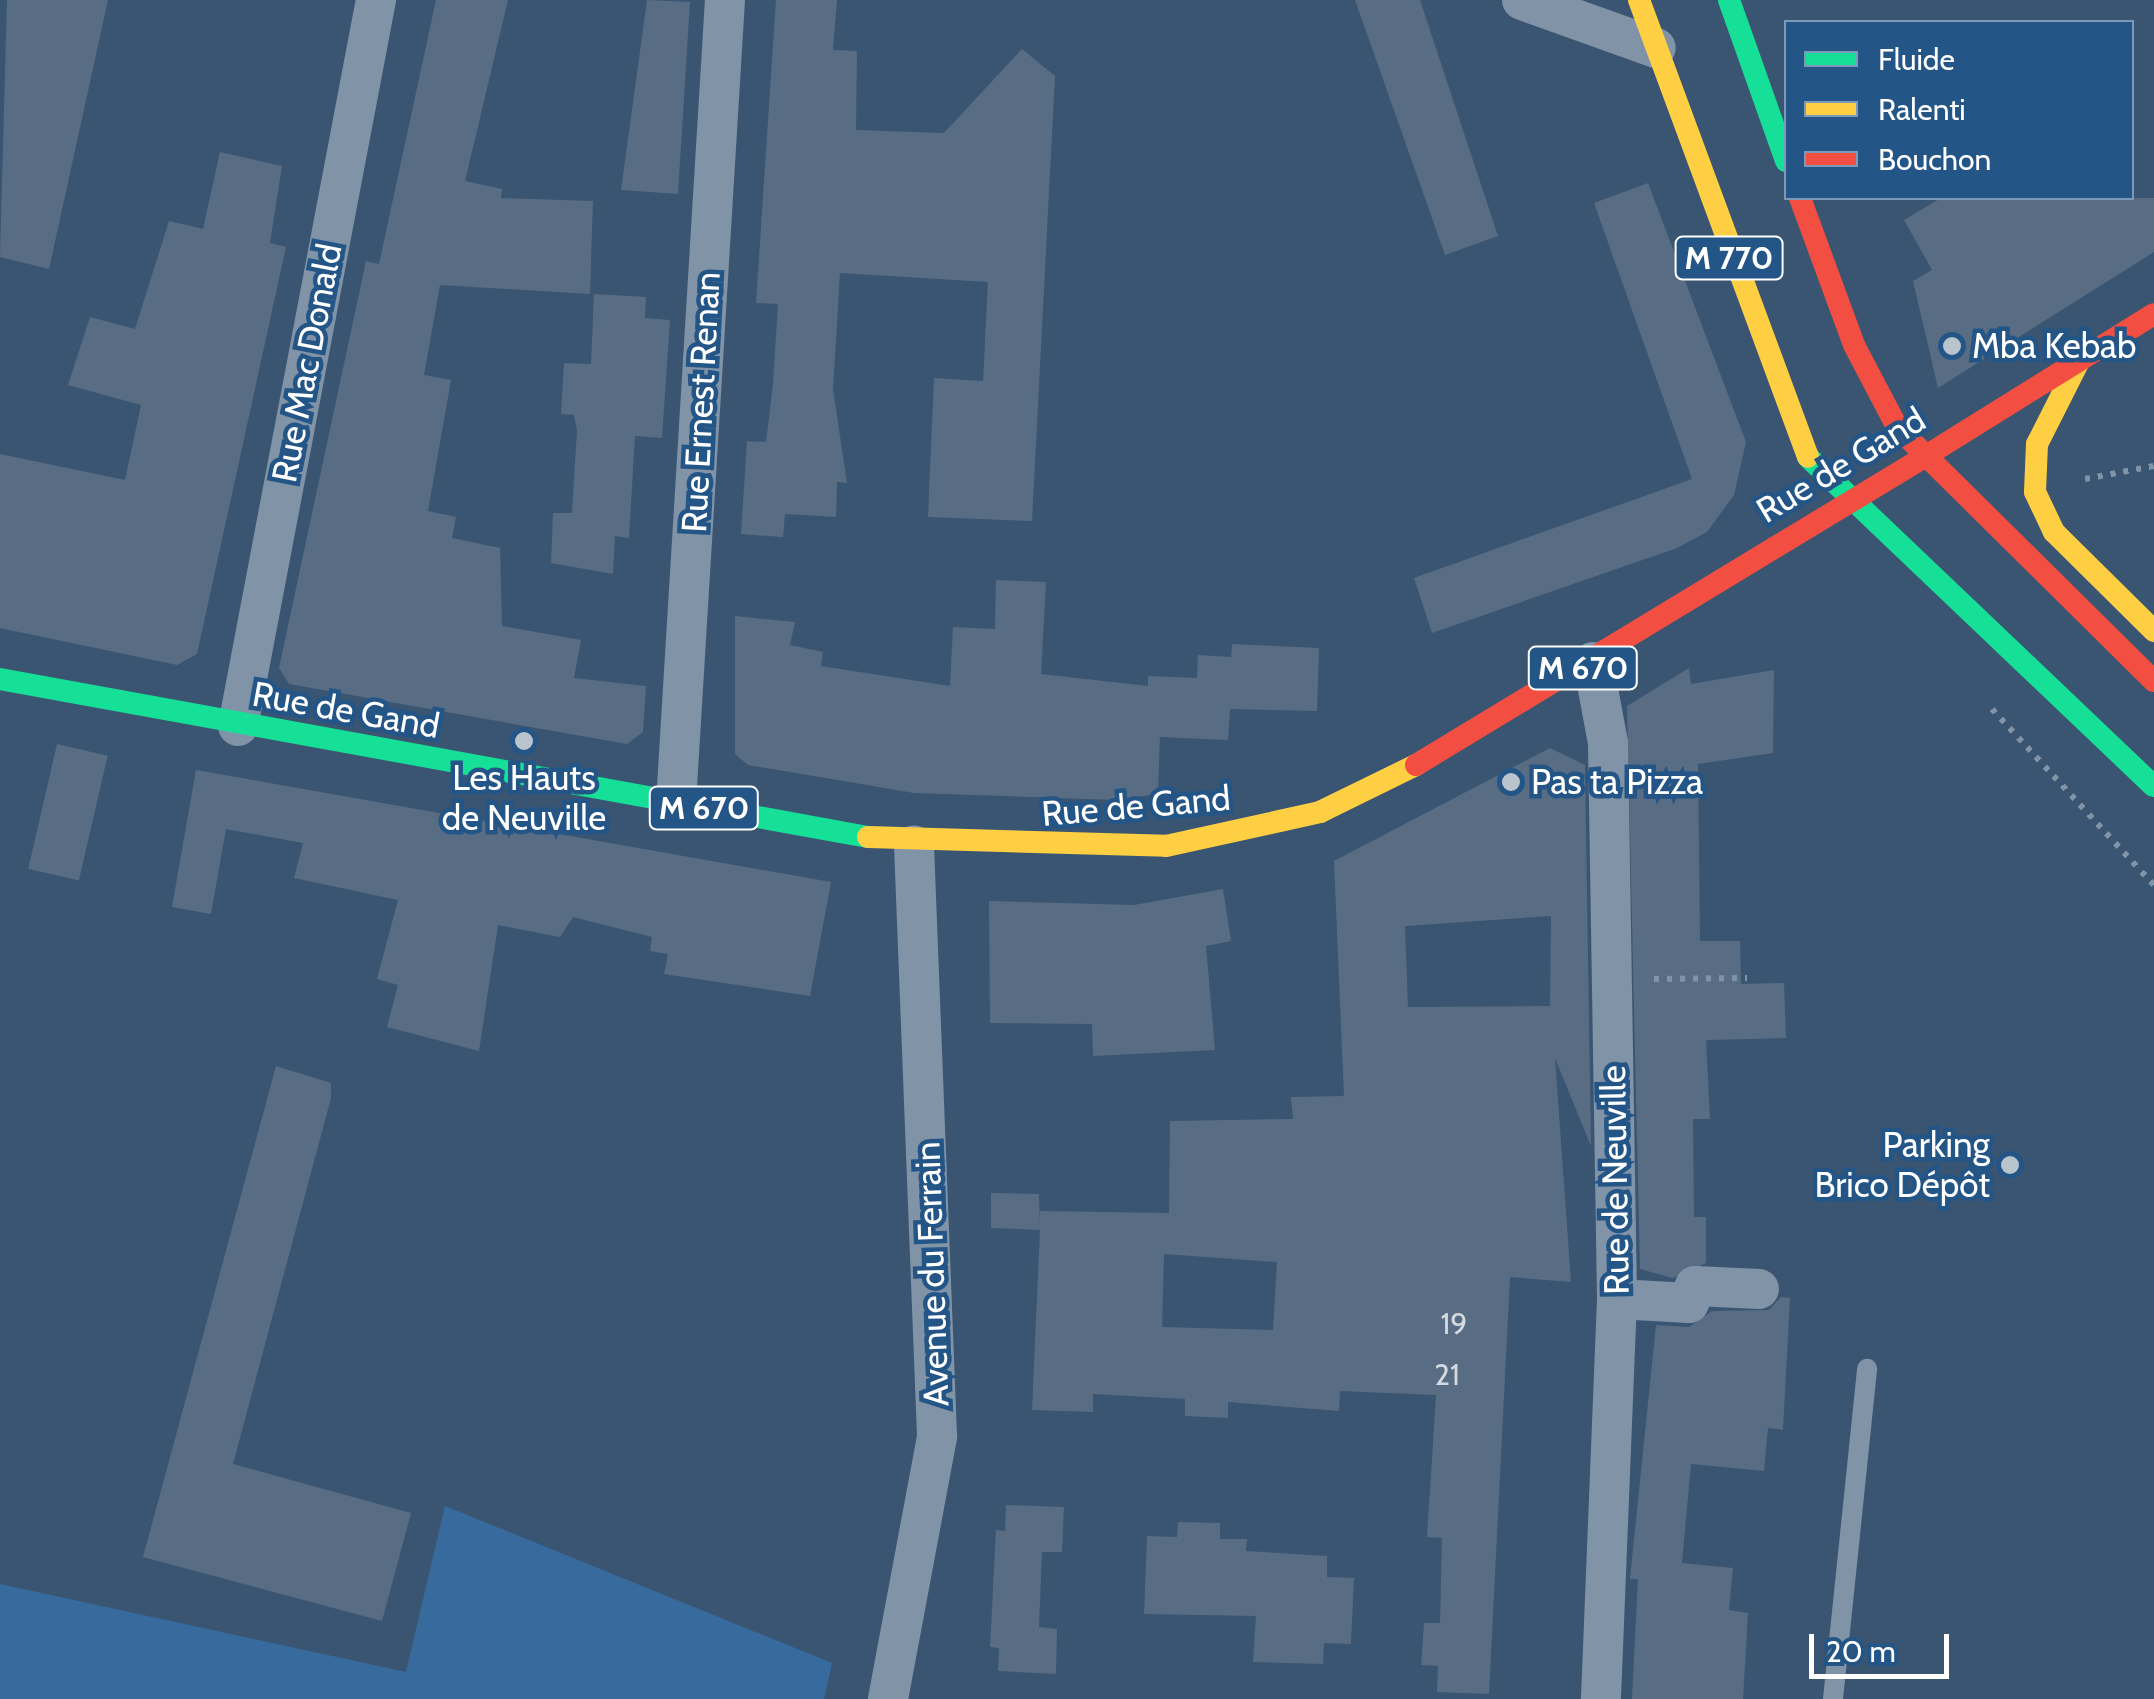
<!DOCTYPE html>
<meta charset="utf-8">
<style>
body{margin:0}
#map{position:relative;width:2154px;height:1699px;overflow:hidden;background:#3a5571;font-family:Cabin,sans-serif}
div>[style]{position:absolute}
.green>*{inset:0;background:#386b9d}
.building>*{inset:0;background:#586d83;transform-origin:0 0}
.path>*{height:6px;margin-top:-3px;transform-origin:0;background:repeating-linear-gradient(90deg,#8193a6 0 5px,transparent 0 13px)}
.lane>*{height:20px;margin:-10px;padding:0 10px;transform-origin:10px;border-radius:10px;background:#8193a6}
.street>*{height:40px;margin:-20px;padding:0 20px;transform-origin:20px;border-radius:20px;background:#8193a6}
.fast>*{height:22px;margin:-11px;padding:0 11px;transform-origin:11px;border-radius:11px;background:#16e098}
.slow>*{height:22px;margin:-11px;padding:0 11px;transform-origin:11px;border-radius:11px;background:#ffcf43}
.jam>*{height:22px;margin:-11px;padding:0 11px;transform-origin:11px;border-radius:11px;background:#f24e42}
.dots>*{width:28px;height:28px;translate:-50% -50%;box-sizing:border-box;border:5px solid #245587;border-radius:50%}
span{translate:-50% -50%;white-space:nowrap;text-align:center;line-height:1.15;-webkit-text-stroke:9px #245587;paint-order:stroke}
.number-label{font-size:30px;color:#d5dae0}
.number-label span{-webkit-text-stroke-width:0}
.shield-label span{padding:2px 8px;background:#245587;border:2px solid;border-radius:8px;-webkit-text-stroke-width:0}
.shield-label{font-size:32px;color:#fff;font-weight:700}
.poi-label{font-size:35px;color:#fff}
.left{translate:0 -50%;text-align:left}
.right{translate:-100% -50%;text-align:right}
.street-label{font-size:35px;color:#fff}
.legend{position:absolute;left:1784px;top:20px;width:350px;height:180px;box-sizing:border-box;background:#245587;border:2px solid #7c99b7;margin:0;padding:12px 18px;list-style:none;font-size:30px;color:#fff}
.legend li{display:flex;align-items:center;gap:20px;height:50px}
.legend b{width:50px;border:2px solid #7c99b7}
.scale{position:absolute;left:1809px;top:1634px;width:140px;height:45px;box-sizing:border-box;border:5px solid #fff;border-top:0;padding-left:12px;font-size:30px;line-height:35px;white-space:nowrap;color:#fff;-webkit-text-stroke:8px #245587;paint-order:stroke}
</style>
<div id="map">
<div class="green">
<i style="clip-path:polygon(445px 1506px,832px 1663px,824px 1699px,0 1699px,0 1584px,406px 1672px)"></i>
</div>
<div class="building">
<i style="clip-path:polygon(7px 0,108px 0,49px 269px,0 257px)"></i>
<i style="clip-path:polygon(436px 0,508px 0,465px 181px,502px 189px,501px 198px,593px 201px,590px 294px,440px 285px,424px 375px,451px 380px,428px 511px,456px 517px,452px 538px,500px 548px,502px 626px,581px 640px,574px 678px,646px 686px,643px 732px,627px 744px,289px 684px,279px 668px,366px 261px,379px 264px)"></i>
<i style="clip-path:polygon(647px 0,690px 2px,678px 194px,621px 190px)"></i>
<i style="clip-path:polygon(776px 0,837px 0,833px 50px,857px 51px,856px 130px,944px 133px,1022px 49px,1055px 76px,1032px 521px,928px 517px,934px 378px,983px 381px,988px 282px,840px 273px,833px 389px,847px 483px,837px 482px,836px 517px,785px 514px,783px 537px,741px 534px,747px 441px,766px 442px,773px 384px,778px 304px,756px 303px)"></i>
<i style="clip-path:polygon(1355px 0,1420px 0,1498px 236px,1445px 255px)"></i>
<i style="clip-path:polygon(220px 152px,282px 166px,270px 243px,286px 247px,197px 654px,177px 665px,0 628px,0 454px,125px 480px,141px 405px,68px 385px,90px 317px,135px 329px,169px 221px,203px 229px)"></i>
<i style="clip-path:polygon(1648px 183px,1746px 442px,1734px 495px,1707px 532px,1677px 548px,1432px 633px,1414px 578px,1692px 479px,1594px 203px)"></i>
<i style="clip-path:polygon(1941px 198px,2154px 198px,2154px 252px,1938px 388px,1913px 281px,1932px 270px,1904px 220px)"></i>
<i style="clip-path:polygon(594px 294px,646px 297px,645px 318px,670px 320px,662px 438px,635px 436px,629px 538px,615px 536px,613px 574px,551px 563px,553px 513px,572px 513px,577px 430px,574px 415px,561px 414px,564px 363px,591px 364px)"></i>
<i style="clip-path:polygon(996px 580px,1046px 582px,1041px 674px,1148px 686px,1148px 676px,1197px 678px,1198px 655px,1231px 657px,1232px 644px,1319px 648px,1317px 711px,1230px 709px,1228px 740px,1160px 737px,1158px 794px,1116px 800px,914px 793px,748px 765px,735px 754px,735px 616px,795px 622px,790px 645px,823px 652px,821px 666px,950px 686px,953px 627px,995px 629px)"></i>
<i style="clip-path:polygon(1689px 668px,1691px 684px,1774px 670px,1773px 753px,1698px 764px,1700px 941px,1740px 941px,1741px 984px,1784px 983px,1786px 1038px,1706px 1040px,1710px 1119px,1693px 1119px,1694px 1217px,1706px 1217px,1706px 1263px,1673px 1278px,1640px 1269px,1627px 706px)"></i>
<i style="left:57px;top:744px;width:52px;height:128px;rotate:13deg"></i>
<i style="clip-path:polygon(evenodd,1550px 748px,1585px 765px,1591px 1146px,1555px 1058px,1571px 1282px,1510px 1277px,1489px 1694px,1437px 1692px,1438px 1666px,1421px 1665px,1424px 1623px,1440px 1623px,1442px 1538px,1427px 1537px,1436px 1395px,1340px 1391px,1339px 1411px,1228px 1402px,1228px 1418px,1185px 1416px,1185px 1399px,1093px 1394px,1093px 1412px,1032px 1410px,1040px 1230px,991px 1228px,991px 1193px,1039px 1194px,1040px 1225px,1040px 1211px,1169px 1213px,1170px 1121px,1293px 1119px,1291px 1097px,1344px 1096px,1334px 861px,1550px 748px,1551px 916px,1550px 1006px,1408px 1007px,1405px 926px,1551px 916px,1550px 748px,1164px 1254px,1277px 1262px,1273px 1330px,1162px 1327px,1164px 1254px)"></i>
<i style="clip-path:polygon(196px 770px,831px 882px,810px 996px,664px 974px,668px 954px,650px 951px,652px 937px,573px 917px,560px 937px,498px 925px,479px 1051px,387px 1027px,398px 985px,377px 979px,398px 900px,294px 878px,303px 843px,226px 829px,211px 914px,172px 907px)"></i>
<i style="clip-path:polygon(1223px 889px,1231px 941px,1206px 946px,1215px 1050px,1093px 1056px,1092px 1024px,990px 1023px,989px 901px,1134px 905px)"></i>
<i style="clip-path:polygon(276px 1066px,331px 1083px,331px 1098px,233px 1464px,411px 1513px,382px 1621px,143px 1557px)"></i>
<i style="clip-path:polygon(1781px 1297px,1790px 1298px,1783px 1430px,1768px 1428px,1764px 1471px,1691px 1464px,1682px 1563px,1733px 1568px,1729px 1610px,1748px 1613px,1743px 1699px,1632px 1699px,1638px 1579px,1630px 1579px,1656px 1325px,1689px 1327px,1712px 1311px,1769px 1310px)"></i>
<i style="clip-path:polygon(1006px 1505px,1064px 1507px,1062px 1552px,1042px 1552px,1039px 1627px,1057px 1629px,1056px 1674px,998px 1671px,999px 1648px,990px 1647px,996px 1530px,1005px 1531px)"></i>
<i style="clip-path:polygon(1178px 1522px,1220px 1523px,1220px 1539px,1247px 1539px,1246px 1551px,1327px 1556px,1327px 1577px,1354px 1578px,1351px 1644px,1324px 1643px,1323px 1664px,1253px 1662px,1256px 1616px,1144px 1614px,1147px 1536px,1177px 1537px)"></i>
</div>
<div class="path">
<i style="left:2085px;top:479px;width:70px;rotate:-10.7deg"></i>
<i style="left:1992px;top:709px;width:239px;rotate:47.4deg"></i>
<i style="left:1654px;top:979px;width:93px;rotate:-0.6deg"></i>
</div>
<div class="lane">
<i style="left:1833px;top:1699px;width:332px;rotate:-84.1deg"></i>
</div>
<div class="street">
<i style="left:1522px;top:0;width:142px;rotate:19.7deg"></i>
<i style="left:1593px;top:662px;width:82px;rotate:79.5deg"></i>
<i style="left:1608px;top:743px;width:556px;rotate:89.07deg"></i>
<i style="left:1617px;top:1299px;width:400px;rotate:92.3deg"></i>
<i style="left:238px;top:726px;width:739px;rotate:-79.24deg"></i>
<i style="left:676px;top:803px;width:804px;rotate:-86.51deg"></i>
<i style="left:1617px;top:1299px;width:72px;rotate:3.2deg"></i>
<i style="left:1689px;top:1303px;width:18px;rotate:-71deg"></i>
<i style="left:1695px;top:1286px;width:64px;rotate:2.7deg"></i>
<i style="left:888px;top:1699px;width:268px;rotate:-79.4deg"></i>
<i style="left:937px;top:1436px;width:591px;rotate:-92.23deg"></i>
</div>
<div class="fast">
<i style="left:1729px;top:0;width:171px;rotate:70.5deg"></i>
<i style="left:1808px;top:457px;width:477px;rotate:43.6deg"></i>
<i style="left:0;top:679px;width:882px;rotate:10.32deg"></i>
</div>
<div class="slow">
<i style="left:1639px;top:0;width:487px;rotate:69.7deg"></i>
<i style="left:2079px;top:361px;width:93px;rotate:116.8deg"></i>
<i style="left:2037px;top:444px;width:48px;rotate:92.4deg"></i>
<i style="left:2035px;top:492px;width:44px;rotate:64.6deg"></i>
<i style="left:2054px;top:532px;width:141px;rotate:44.7deg"></i>
<i style="left:868px;top:837px;width:298px;rotate:1.7deg"></i>
<i style="left:1166px;top:846px;width:158px;rotate:-12.4deg"></i>
<i style="left:1320px;top:812px;width:107px;rotate:-26.1deg"></i>
</div>
<div class="jam">
<i style="left:1800px;top:198px;width:157px;rotate:69.8deg"></i>
<i style="left:1854px;top:345px;width:93px;rotate:62.3deg"></i>
<i style="left:1897px;top:427px;width:361px;rotate:44.7deg"></i>
<i style="left:1921px;top:459px;width:274px;rotate:-31.9deg"></i>
<i style="left:1416px;top:765px;width:590px;rotate:-31.21deg"></i>
</div>
<div class="dots">
<i style="left:1952px;top:346px;background:#bac4cd"></i>
<i style="left:524px;top:741px;background:#bac4cd"></i>
<i style="left:1511px;top:782px;background:#bac4cd"></i>
<i style="left:2010px;top:1165px;background:#bac4cd"></i>
</div>
<div class="number-label">
<span style="left:1454px;top:1324px">19</span>
<span style="left:1447px;top:1375px">21</span>
</div>
<div class="shield-label">
<span style="left:1729px;top:258px">M 770</span>
<span style="left:1583px;top:668px">M 670</span>
<span style="left:704px;top:808px">M 670</span>
</div>
<div class="poi-label">
<span class="left" style="left:1972px;top:346px">Mba Kebab</span>
<span style="left:524px;top:798px">Les Hauts<br>de Neuville</span>
<span class="left" style="left:1531px;top:782px">Pas ta Pizza</span>
<span class="right" style="left:1990px;top:1165px">Parking<br>Brico Dépôt</span>
</div>
<div class="street-label">
<span style="left:307px;top:363px;rotate:-79deg">Rue Mac Donald</span>
<span style="left:701px;top:402px;rotate:-87deg">Rue Ernest Renan</span>
<span style="left:1841px;top:465px;rotate:-31deg">Rue de Gand</span>
<span style="left:346px;top:710px;rotate:10deg">Rue de Gand</span>
<span style="left:1136px;top:806px;rotate:-5deg">Rue de Gand</span>
<span style="left:1615px;top:1180px;rotate:-91deg">Rue de Neuville</span>
<span style="left:932px;top:1274px;rotate:-92deg">Avenue du Ferrain</span>
</div>
<ul class="legend">
<li><b style="height:12px;background:#16e098"></b>Fluide</li>
<li><b style="height:12px;background:#ffcf43"></b>Ralenti</li>
<li><b style="height:12px;background:#f24e42"></b>Bouchon</li>
</ul>
<div class="scale">20 m</div>
</div>
